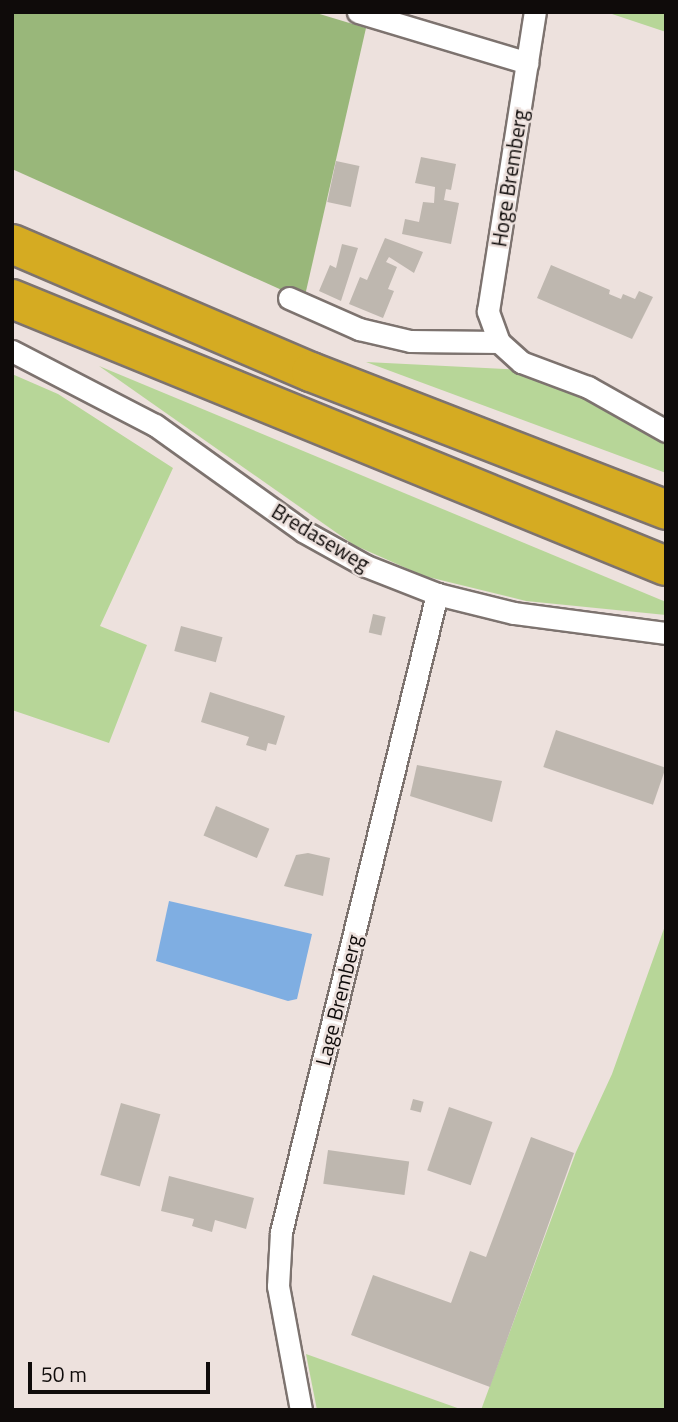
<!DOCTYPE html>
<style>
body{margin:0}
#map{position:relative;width:678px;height:1422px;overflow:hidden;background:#ede1dd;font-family:"Titillium Web",sans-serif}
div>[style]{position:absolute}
.green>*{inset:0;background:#b7d698}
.forest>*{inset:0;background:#99b77a}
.water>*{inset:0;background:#7faee2}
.building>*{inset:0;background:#beb7af;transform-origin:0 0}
.roads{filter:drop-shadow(2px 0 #7d736f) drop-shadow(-2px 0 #7d736f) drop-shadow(0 2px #7d736f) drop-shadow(0 -2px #7d736f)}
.street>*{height:21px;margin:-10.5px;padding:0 10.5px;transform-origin:10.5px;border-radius:10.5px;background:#fff}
.highway>*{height:38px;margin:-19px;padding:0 19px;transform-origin:19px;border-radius:19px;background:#d5ab22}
span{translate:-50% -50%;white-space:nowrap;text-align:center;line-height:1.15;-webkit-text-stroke:5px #ede1dd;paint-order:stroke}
.street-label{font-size:21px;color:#0f0b0a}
.frame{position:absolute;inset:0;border:14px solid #0f0b0a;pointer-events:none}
.scale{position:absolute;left:28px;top:1362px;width:182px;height:32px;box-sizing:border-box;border:4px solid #0f0b0a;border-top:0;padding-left:9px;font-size:21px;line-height:24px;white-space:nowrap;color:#0f0b0a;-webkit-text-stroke:5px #ede1dd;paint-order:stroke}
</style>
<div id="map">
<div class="green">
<i style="clip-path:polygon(606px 12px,666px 12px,666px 32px)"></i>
<i style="clip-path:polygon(366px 362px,545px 371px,666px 436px,666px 473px)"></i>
<i style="clip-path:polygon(99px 366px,666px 602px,666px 615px,526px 601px,424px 576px,354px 545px)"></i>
<i style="clip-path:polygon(12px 374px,58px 394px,173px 468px,100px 626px,147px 645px,109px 743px,12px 710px)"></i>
<i style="clip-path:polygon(666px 923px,666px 1410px,481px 1410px,576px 1152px,612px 1074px)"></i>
<i style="clip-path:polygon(306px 1354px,463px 1410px,317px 1410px)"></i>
</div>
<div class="forest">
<i style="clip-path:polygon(12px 12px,313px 12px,366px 28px,304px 300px,12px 169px)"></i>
</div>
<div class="water">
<i style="clip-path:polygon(169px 901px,312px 934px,297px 999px,288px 1001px,156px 961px)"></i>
</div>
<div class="building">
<i style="clip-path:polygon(421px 157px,456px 164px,451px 190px,446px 189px,444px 200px,459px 203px,451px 244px,402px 234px,405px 219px,419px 222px,423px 202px,434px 203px,435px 187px,415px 183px)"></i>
<i style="left:336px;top:161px;width:24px;height:42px;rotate:12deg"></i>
<i style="clip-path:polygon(385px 238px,423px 252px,414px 273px,389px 257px,386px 262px,397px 267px,388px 289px,394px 291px,383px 318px,349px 304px,360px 277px,367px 280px)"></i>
<i style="clip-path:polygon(342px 244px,358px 248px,341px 301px,319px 291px,330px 265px,336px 268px)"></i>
<i style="clip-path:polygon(551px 265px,610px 290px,609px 294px,621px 299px,623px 294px,635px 299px,639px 291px,653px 297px,632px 339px,537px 298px)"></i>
<i style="left:373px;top:614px;width:13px;height:19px;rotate:13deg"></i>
<i style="left:181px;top:626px;width:43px;height:26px;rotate:15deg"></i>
<i style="clip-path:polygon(210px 692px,285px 716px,276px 745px,268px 743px,266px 751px,246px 745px,249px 737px,201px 722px)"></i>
<i style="left:556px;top:730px;width:116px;height:39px;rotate:19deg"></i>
<i style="clip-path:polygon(417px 765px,502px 781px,492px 822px,410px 796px)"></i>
<i style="left:216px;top:806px;width:58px;height:32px;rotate:23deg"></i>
<i style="clip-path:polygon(308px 853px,330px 858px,323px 896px,284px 886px,296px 855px)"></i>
<i style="left:413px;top:1099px;width:11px;height:11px;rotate:15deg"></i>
<i style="left:121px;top:1103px;width:41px;height:75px;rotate:16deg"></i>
<i style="left:449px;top:1107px;width:46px;height:67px;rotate:19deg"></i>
<i style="clip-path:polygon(531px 1137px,574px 1153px,490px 1387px,351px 1335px,373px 1275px,451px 1303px,470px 1251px,486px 1257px)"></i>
<i style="left:328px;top:1150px;width:82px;height:34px;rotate:8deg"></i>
<i style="clip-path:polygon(169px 1176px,254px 1198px,246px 1229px,215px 1220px,212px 1232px,192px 1226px,194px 1219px,161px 1211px)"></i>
</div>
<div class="roads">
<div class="street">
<i style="left:358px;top:12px;width:177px;rotate:16.7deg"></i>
<i style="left:289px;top:298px;width:77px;rotate:23.9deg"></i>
<i style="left:359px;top:329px;width:52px;rotate:13.2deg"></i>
<i style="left:410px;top:341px;width:89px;rotate:0.6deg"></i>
<i style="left:499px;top:342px;width:30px;rotate:42deg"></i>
<i style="left:521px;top:362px;width:72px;rotate:20.5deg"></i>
<i style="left:588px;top:387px;width:90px;rotate:29.4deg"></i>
<i style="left:499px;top:342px;width:33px;rotate:-110deg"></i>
<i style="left:488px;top:311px;width:303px;rotate:-81.1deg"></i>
<i style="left:12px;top:351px;width:161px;rotate:27.4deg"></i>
<i style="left:155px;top:425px;width:182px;rotate:35.6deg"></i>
<i style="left:303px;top:531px;width:72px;rotate:29.1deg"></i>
<i style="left:366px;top:566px;width:76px;rotate:21.5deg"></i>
<i style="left:437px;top:594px;width:79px;rotate:13.9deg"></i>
<i style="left:514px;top:613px;width:153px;rotate:7.5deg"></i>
<i style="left:301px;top:1410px;width:126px;rotate:-100.5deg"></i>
<i style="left:278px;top:1286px;width:54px;rotate:-86.8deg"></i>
<i style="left:281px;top:1232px;width:657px;rotate:-76.26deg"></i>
</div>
<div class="highway">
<i style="left:12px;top:244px;width:325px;rotate:23.2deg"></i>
<i style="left:311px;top:372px;width:381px;rotate:21.2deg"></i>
<i style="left:12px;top:299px;width:706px;rotate:22.21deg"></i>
</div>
</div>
<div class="street-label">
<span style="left:509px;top:178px;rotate:-81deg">Hoge Bremberg</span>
<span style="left:321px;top:537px;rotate:31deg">Bredaseweg</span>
<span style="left:338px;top:1000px;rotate:-76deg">Lage Bremberg</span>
</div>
<div class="frame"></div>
<div class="scale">50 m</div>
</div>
